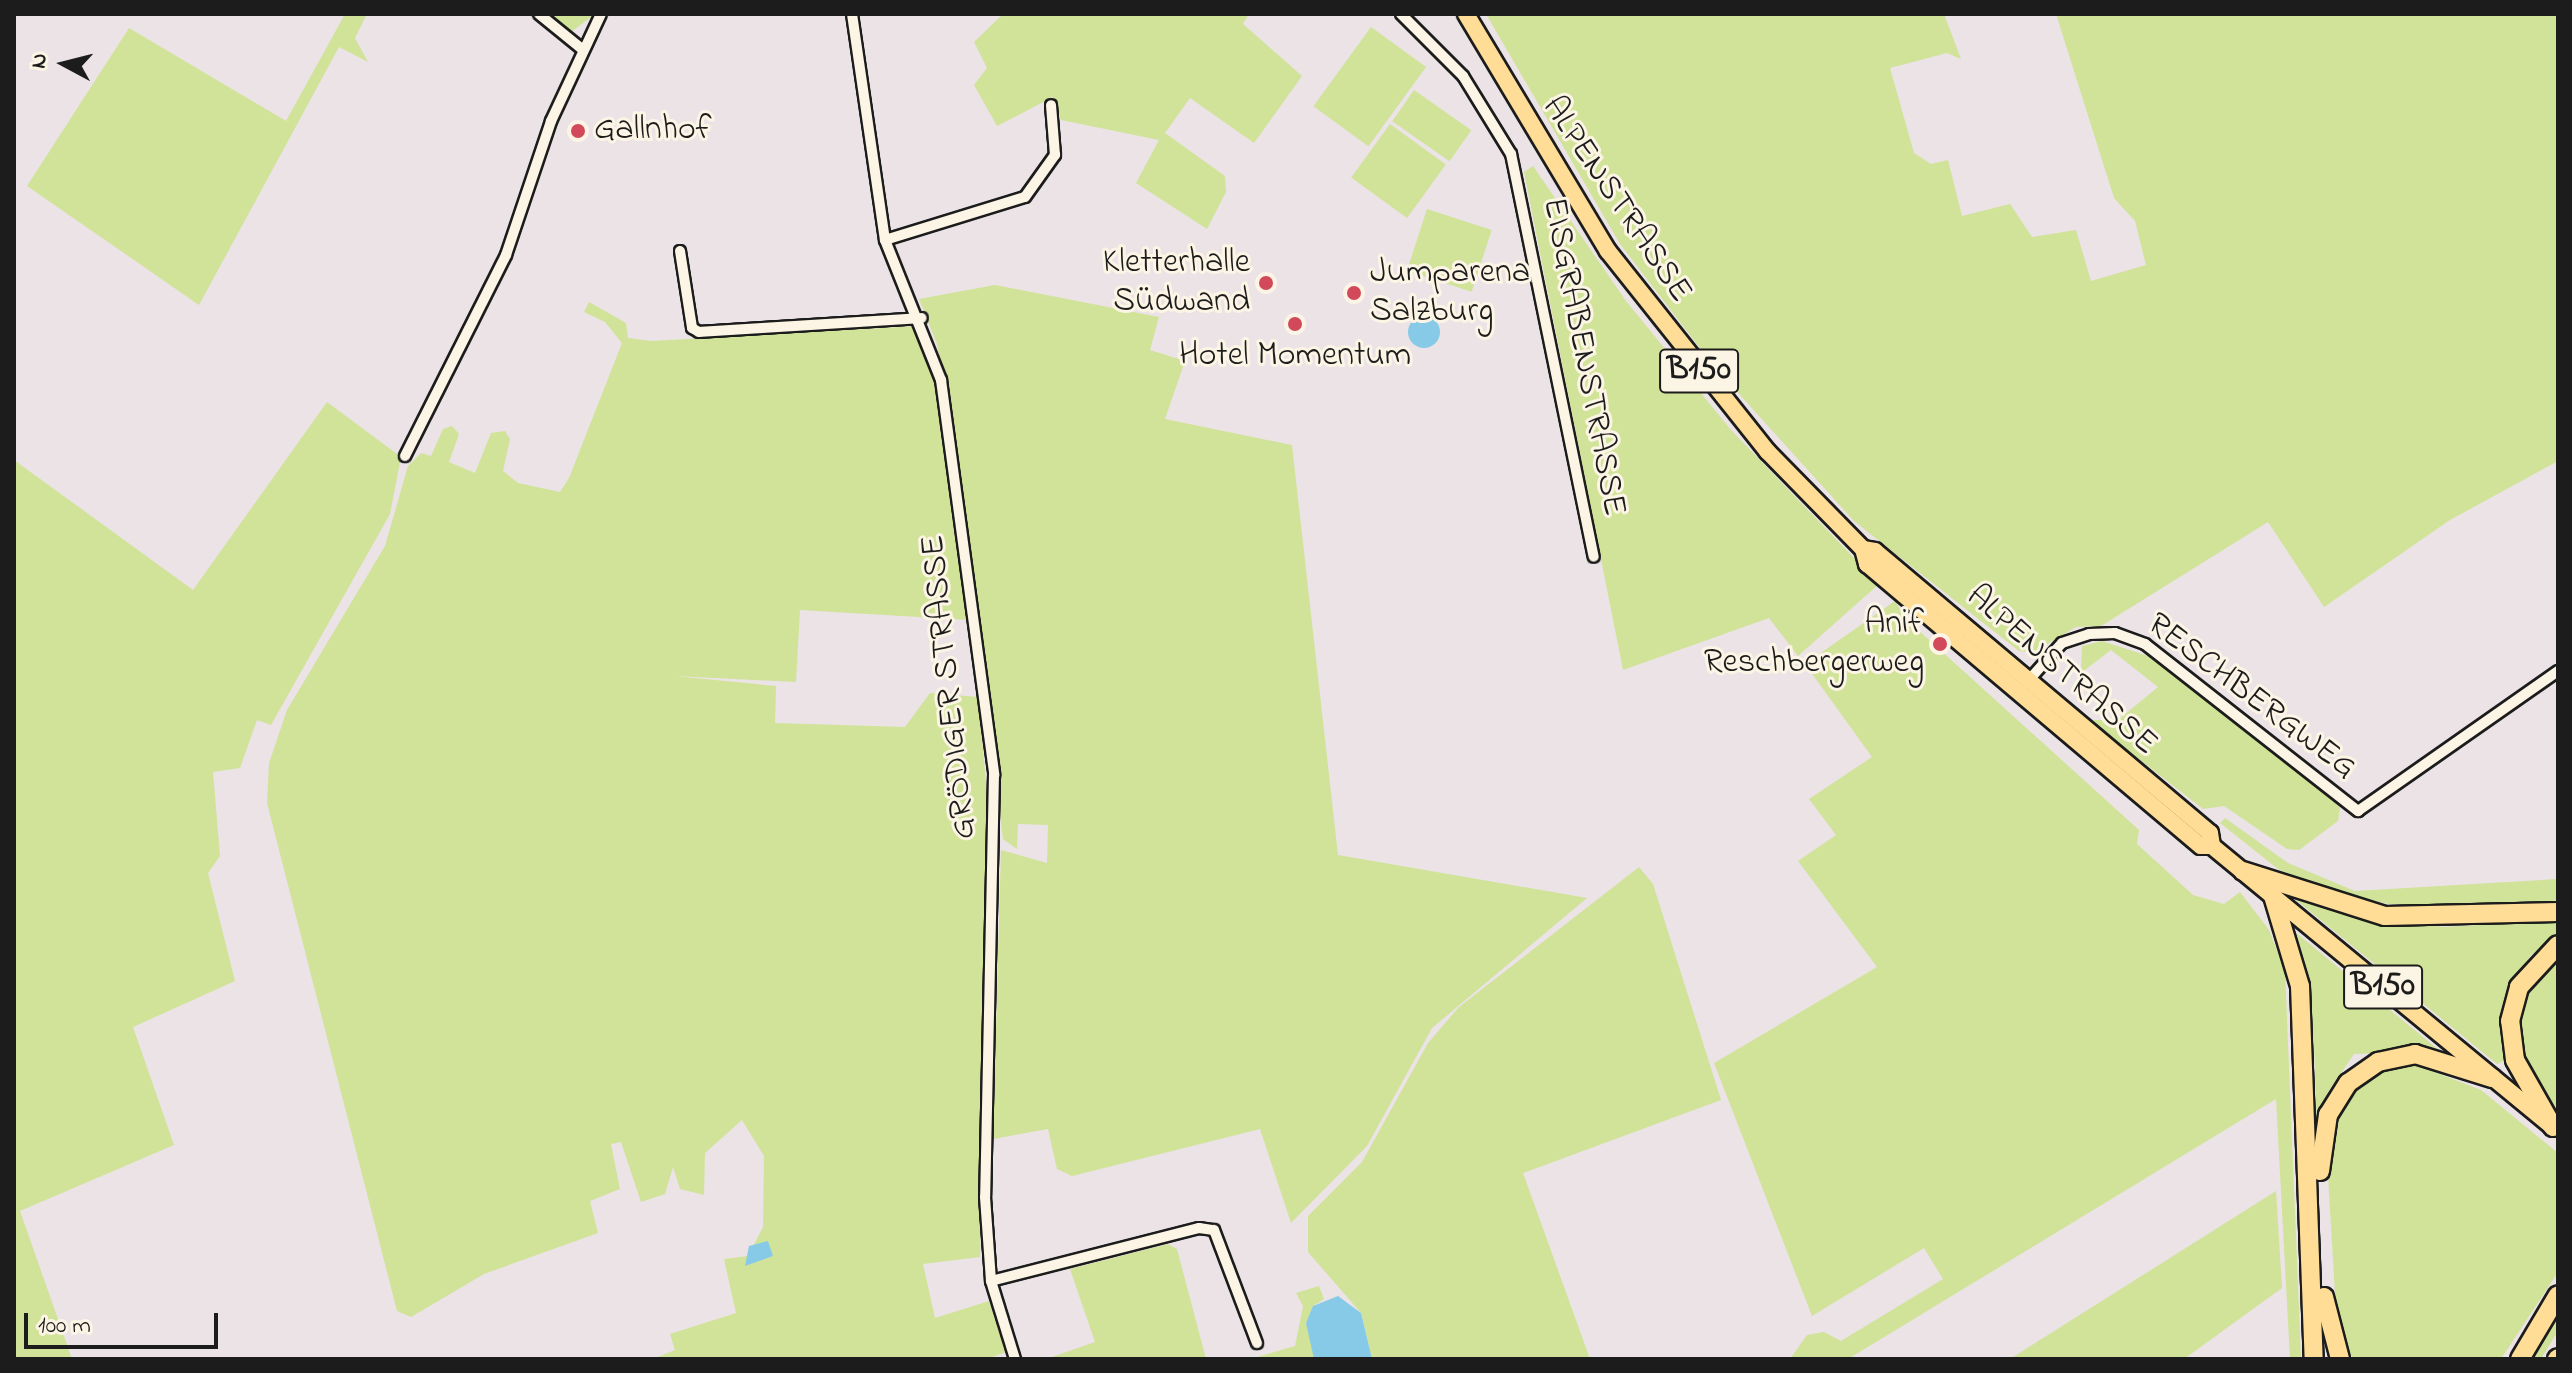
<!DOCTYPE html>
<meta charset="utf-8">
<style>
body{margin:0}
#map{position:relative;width:2572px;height:1373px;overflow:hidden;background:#ebe3e6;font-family:"Indie Flower",sans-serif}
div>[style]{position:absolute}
.green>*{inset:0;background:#d0e398;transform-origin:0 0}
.water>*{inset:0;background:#87cae8}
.round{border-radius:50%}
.roads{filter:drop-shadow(2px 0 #1c1c1c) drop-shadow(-2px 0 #1c1c1c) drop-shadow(0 2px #1c1c1c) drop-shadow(0 -2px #1c1c1c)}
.street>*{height:10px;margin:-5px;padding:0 5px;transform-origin:5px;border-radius:5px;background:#fcf5e5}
.primary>*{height:16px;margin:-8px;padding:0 8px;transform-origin:8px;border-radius:8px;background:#ffdd96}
.highway>*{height:18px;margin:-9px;padding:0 9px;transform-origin:9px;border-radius:9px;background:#ffdd96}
.dots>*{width:22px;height:22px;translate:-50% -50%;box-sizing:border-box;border:4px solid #fcf5e5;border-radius:50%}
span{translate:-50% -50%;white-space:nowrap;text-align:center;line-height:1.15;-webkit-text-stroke:6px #fcf5e5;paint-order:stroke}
.shield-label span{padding:2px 6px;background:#fcf5e5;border:2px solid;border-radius:6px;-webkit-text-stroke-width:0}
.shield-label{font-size:32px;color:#1c1c1c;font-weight:700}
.poi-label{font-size:34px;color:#1c1c1c}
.left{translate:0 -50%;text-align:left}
.right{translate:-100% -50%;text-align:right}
.street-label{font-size:34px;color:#1c1c1c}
.frame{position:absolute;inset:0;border:16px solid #1c1c1c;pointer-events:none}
.north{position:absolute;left:24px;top:24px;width:80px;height:80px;-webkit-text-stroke:6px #fcf5e5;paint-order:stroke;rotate:277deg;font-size:22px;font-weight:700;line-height:32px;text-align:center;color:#1c1c1c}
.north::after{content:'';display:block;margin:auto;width:28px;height:36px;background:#1c1c1c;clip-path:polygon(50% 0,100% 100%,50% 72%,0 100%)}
.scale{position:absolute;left:24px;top:1313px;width:194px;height:36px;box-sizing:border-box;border:4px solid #1c1c1c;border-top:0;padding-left:10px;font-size:24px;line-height:28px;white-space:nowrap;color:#1c1c1c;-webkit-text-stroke:6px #fcf5e5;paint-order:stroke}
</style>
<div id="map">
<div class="green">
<i style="clip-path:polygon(345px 14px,367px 14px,355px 38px,368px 62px,339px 47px,199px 305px,27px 186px,129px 28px,286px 121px)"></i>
<i style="clip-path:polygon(595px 14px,571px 32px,548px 15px,548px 14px)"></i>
<i style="clip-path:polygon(1003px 14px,1249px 14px,1243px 24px,1302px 76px,1254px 143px,1190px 98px,1165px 133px,1225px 176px,1226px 192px,1207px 229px,1136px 183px,1159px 140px,1061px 120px,1053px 97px,997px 126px,974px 85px,987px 68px,974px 42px)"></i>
<i style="clip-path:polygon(1486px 14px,1944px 14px,1961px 59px,1947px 53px,1890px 68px,1914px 153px,1931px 164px,1948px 160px,1962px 216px,2010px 204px,2032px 237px,2076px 230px,2091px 281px,2146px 265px,2135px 221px,2114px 198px,2056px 14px,2558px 14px,2558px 461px,2450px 520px,2324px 607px,2268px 522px,2101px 626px,2076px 627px,2034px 652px,2019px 651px,1854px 521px,1713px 365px,1620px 244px)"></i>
<i style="left:1371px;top:27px;width:68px;height:98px;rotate:36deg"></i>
<i style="left:1414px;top:90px;width:70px;height:38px;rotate:35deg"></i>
<i style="left:1390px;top:124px;width:69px;height:66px;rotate:36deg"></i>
<i style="clip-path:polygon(1533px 166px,1626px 301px,1731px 430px,1879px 584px,1798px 656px,1769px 618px,1623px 670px,1524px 172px)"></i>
<i style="left:1427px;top:209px;width:68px;height:65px;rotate:18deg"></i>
<i style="clip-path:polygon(995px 285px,1159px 317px,1150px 350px,1185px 361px,1165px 419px,1292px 445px,1338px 855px,1587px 898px,1432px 1028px,1367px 1146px,1291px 1223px,1260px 1129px,1072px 1176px,1057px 1169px,1048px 1129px,993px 1139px,1001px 850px,1047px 863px,1048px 825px,1018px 824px,1017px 849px,1003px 839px,960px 477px,937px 344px,919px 299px)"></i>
<i style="clip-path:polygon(589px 302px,626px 323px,628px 338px,651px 341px,918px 326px,936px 382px,969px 620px,800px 610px,796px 682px,674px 676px,776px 686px,775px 723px,905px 727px,930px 693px,978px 697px,991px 836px,980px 1257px,923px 1264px,935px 1318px,989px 1301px,1006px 1352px,987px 1359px,653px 1359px,675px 1350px,670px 1334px,736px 1313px,724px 1259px,748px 1256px,763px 1227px,764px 1156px,742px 1120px,705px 1153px,704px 1195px,680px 1189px,673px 1167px,665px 1194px,641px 1202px,621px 1142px,611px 1144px,620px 1189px,590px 1201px,598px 1233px,484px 1274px,411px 1317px,397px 1311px,267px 803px,269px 763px,287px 710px,385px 546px,408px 466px,421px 453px,431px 456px,443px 429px,452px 426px,459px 434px,449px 462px,475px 473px,491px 433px,505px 431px,510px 439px,503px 471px,518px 483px,560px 492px,569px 478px,622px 343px,605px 322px,584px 312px)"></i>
<i style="clip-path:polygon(327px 402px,401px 457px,390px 514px,271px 725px,257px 720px,240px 768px,213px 772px,220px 856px,208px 873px,235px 981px,133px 1027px,174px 1145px,20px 1211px,72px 1359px,14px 1359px,14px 460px,193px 590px)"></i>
<i style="clip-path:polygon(1895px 601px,1906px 619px,2139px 830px,2137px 844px,2193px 895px,2224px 904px,2240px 892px,2269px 930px,2285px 971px,2301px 1359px,2290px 1359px,2276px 1099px,1848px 1359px,1790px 1359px,1807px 1335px,1824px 1332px,1841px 1341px,1943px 1279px,1924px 1248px,1812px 1316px,1714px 1063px,1877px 967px,1798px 861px,1836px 835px,1809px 799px,1872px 757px,1805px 664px)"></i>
<i style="clip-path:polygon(2102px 641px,2157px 659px,2324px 792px,2340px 807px,2338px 821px,2299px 850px,2287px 849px,2224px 806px,2203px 809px,2089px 720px,2118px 720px,2158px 687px,2111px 650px,2081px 673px,2082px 646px)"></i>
<i style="clip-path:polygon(2225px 818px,2288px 863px,2355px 891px,2558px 879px,2558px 900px,2498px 908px,2389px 904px,2322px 890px,2278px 869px,2220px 823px)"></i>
<i style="clip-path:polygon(1639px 867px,1653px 884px,1721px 1100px,1523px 1173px,1590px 1359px,1372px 1359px,1361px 1313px,1308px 1252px,1308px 1216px,1362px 1162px,1428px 1043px,1459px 1007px)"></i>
<i style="clip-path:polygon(2285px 891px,2373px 920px,2444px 927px,2558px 920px,2558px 937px,2531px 955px,2511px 986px,2506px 1060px,2497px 1064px)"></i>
<i style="clip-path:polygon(2294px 931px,2440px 1051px,2354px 1054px,2328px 1092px,2317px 1132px,2314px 1044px)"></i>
<i style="clip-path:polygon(2558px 955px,2558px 1110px,2530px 1074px,2521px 1045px,2521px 1005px)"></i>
<i style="clip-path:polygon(2411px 1063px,2481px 1090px,2558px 1153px,2558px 1272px,2501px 1359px,2353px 1359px,2337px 1327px,2328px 1176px,2336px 1118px,2365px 1078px)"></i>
<i style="clip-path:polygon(2276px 1191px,2282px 1288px,2184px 1359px,2010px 1359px)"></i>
<i style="clip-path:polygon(1168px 1244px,1177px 1249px,1206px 1359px,1046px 1359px,1095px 1342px,1070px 1269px)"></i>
<i style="clip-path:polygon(1319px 1286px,1324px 1299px,1313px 1306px,1314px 1359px,1250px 1359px,1295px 1346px,1303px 1306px,1296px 1293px)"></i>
<i style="clip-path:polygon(2558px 1305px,2558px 1331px,2541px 1359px,2526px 1359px)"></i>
</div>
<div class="water">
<i class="round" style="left:1408px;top:316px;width:32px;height:32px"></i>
<i style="clip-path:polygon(768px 1241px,773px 1256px,745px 1266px,749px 1246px)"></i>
<i style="clip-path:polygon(1338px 1296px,1361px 1313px,1372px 1359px,1314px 1359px,1306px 1323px,1313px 1306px)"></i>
</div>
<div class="roads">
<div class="street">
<i style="left:539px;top:14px;width:55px;rotate:39.1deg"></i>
<i style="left:852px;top:14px;width:228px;rotate:81.7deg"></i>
<i style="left:885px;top:240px;width:151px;rotate:68.2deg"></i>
<i style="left:941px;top:380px;width:398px;rotate:82.3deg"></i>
<i style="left:994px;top:774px;width:423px;rotate:91.2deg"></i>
<i style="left:985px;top:1197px;width:84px;rotate:85.9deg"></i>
<i style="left:991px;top:1281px;width:82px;rotate:72.9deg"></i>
<i style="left:1401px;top:14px;width:88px;rotate:45deg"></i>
<i style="left:1463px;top:76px;width:92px;rotate:58.4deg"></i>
<i style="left:1511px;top:154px;width:411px;rotate:78.4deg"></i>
<i style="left:885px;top:240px;width:146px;rotate:-17.1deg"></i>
<i style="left:1025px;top:197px;width:52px;rotate:-54.5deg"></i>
<i style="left:1055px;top:155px;width:50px;rotate:-94.6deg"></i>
<i style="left:680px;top:251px;width:78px;rotate:81.1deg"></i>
<i style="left:692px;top:328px;width:8px;rotate:30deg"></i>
<i style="left:699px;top:332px;width:223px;rotate:-3.6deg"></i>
<i style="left:405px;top:456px;width:225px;rotate:-63.3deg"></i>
<i style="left:506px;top:255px;width:141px;rotate:-71.4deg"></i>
<i style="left:551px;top:121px;width:118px;rotate:-65deg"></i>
<i style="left:2028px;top:681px;width:51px;rotate:-48.2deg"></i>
<i style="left:2062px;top:643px;width:28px;rotate:-18deg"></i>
<i style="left:2089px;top:634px;width:26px;rotate:-2deg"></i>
<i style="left:2115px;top:633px;width:32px;rotate:20deg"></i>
<i style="left:2145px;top:644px;width:271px;rotate:38.1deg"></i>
<i style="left:2358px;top:811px;width:244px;rotate:-35deg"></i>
<i style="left:991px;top:1281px;width:215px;rotate:-14.3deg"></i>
<i style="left:1199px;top:1228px;width:15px;rotate:8deg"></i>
<i style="left:1214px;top:1230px;width:121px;rotate:69.2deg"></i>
</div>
<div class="primary">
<i style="left:1466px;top:14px;width:276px;rotate:59.1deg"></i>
<i style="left:1608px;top:251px;width:256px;rotate:51.5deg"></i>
<i style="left:1767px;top:451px;width:137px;rotate:45.6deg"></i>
<i style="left:1863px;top:549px;width:16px;rotate:75deg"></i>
<i style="left:1867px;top:564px;width:437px;rotate:40.2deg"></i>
<i style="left:2201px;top:846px;width:11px"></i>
<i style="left:2212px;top:846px;width:439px;rotate:39.5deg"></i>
<i style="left:1863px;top:549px;width:12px;rotate:9deg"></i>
<i style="left:1875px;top:551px;width:438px;rotate:40.1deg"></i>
<i style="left:2210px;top:833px;width:13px;rotate:81deg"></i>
</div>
<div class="highway">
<i style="left:2243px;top:871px;width:149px;rotate:17.6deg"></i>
<i style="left:2385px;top:916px;width:173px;rotate:-1.3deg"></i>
<i style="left:2273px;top:896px;width:94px;rotate:73.3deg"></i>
<i style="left:2300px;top:986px;width:373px;rotate:87.9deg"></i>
<i style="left:2553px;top:1127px;width:77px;rotate:-119.6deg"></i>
<i style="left:2515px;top:1060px;width:39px;rotate:-97deg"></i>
<i style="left:2510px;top:1021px;width:35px;rotate:-75deg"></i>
<i style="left:2519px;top:987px;width:57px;rotate:-47.1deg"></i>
<i style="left:2320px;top:1171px;width:57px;rotate:-81.9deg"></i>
<i style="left:2328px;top:1115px;width:38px;rotate:-58deg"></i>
<i style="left:2348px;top:1083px;width:37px;rotate:-35deg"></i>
<i style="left:2378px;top:1062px;width:38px;rotate:-12deg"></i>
<i style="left:2415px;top:1054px;width:81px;rotate:17.3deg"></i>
<i style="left:2324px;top:1297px;width:64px;rotate:75.5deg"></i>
<i style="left:2520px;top:1359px;width:74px;rotate:-59.3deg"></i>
<i style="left:2557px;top:1359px;width:1px;rotate:-45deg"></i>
</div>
</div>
<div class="dots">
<i style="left:578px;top:131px;background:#d1495b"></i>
<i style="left:1266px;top:283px;background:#d1495b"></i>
<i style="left:1354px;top:293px;background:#d1495b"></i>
<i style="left:1295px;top:324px;background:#d1495b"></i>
<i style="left:1940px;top:644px;background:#d1495b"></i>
</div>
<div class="shield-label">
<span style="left:1699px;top:371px">B150</span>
<span style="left:2383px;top:987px">B150</span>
</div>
<div class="poi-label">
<span class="left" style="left:594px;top:131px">Gallnhof</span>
<span class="right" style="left:1250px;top:283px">Kletterhalle<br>Südwand</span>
<span class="left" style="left:1370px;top:293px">Jumparena<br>Salzburg</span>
<span style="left:1295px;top:357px">Hotel Momentum</span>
<span class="right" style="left:1924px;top:644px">Anif<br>Reschbergerweg</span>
</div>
<div class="street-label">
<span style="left:1616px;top:200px;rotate:56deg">ALPENSTRASSE</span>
<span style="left:1583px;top:357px;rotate:79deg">EISGRABENSTRASSE</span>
<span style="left:2061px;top:671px;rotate:41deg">ALPENSTRASSE</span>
<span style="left:950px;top:687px;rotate:-96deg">GRÖDIGER STRASSE</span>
<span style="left:2251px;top:697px;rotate:37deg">RESCHBERGWEG</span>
</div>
<div class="frame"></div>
<div class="north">N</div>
<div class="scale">100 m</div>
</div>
